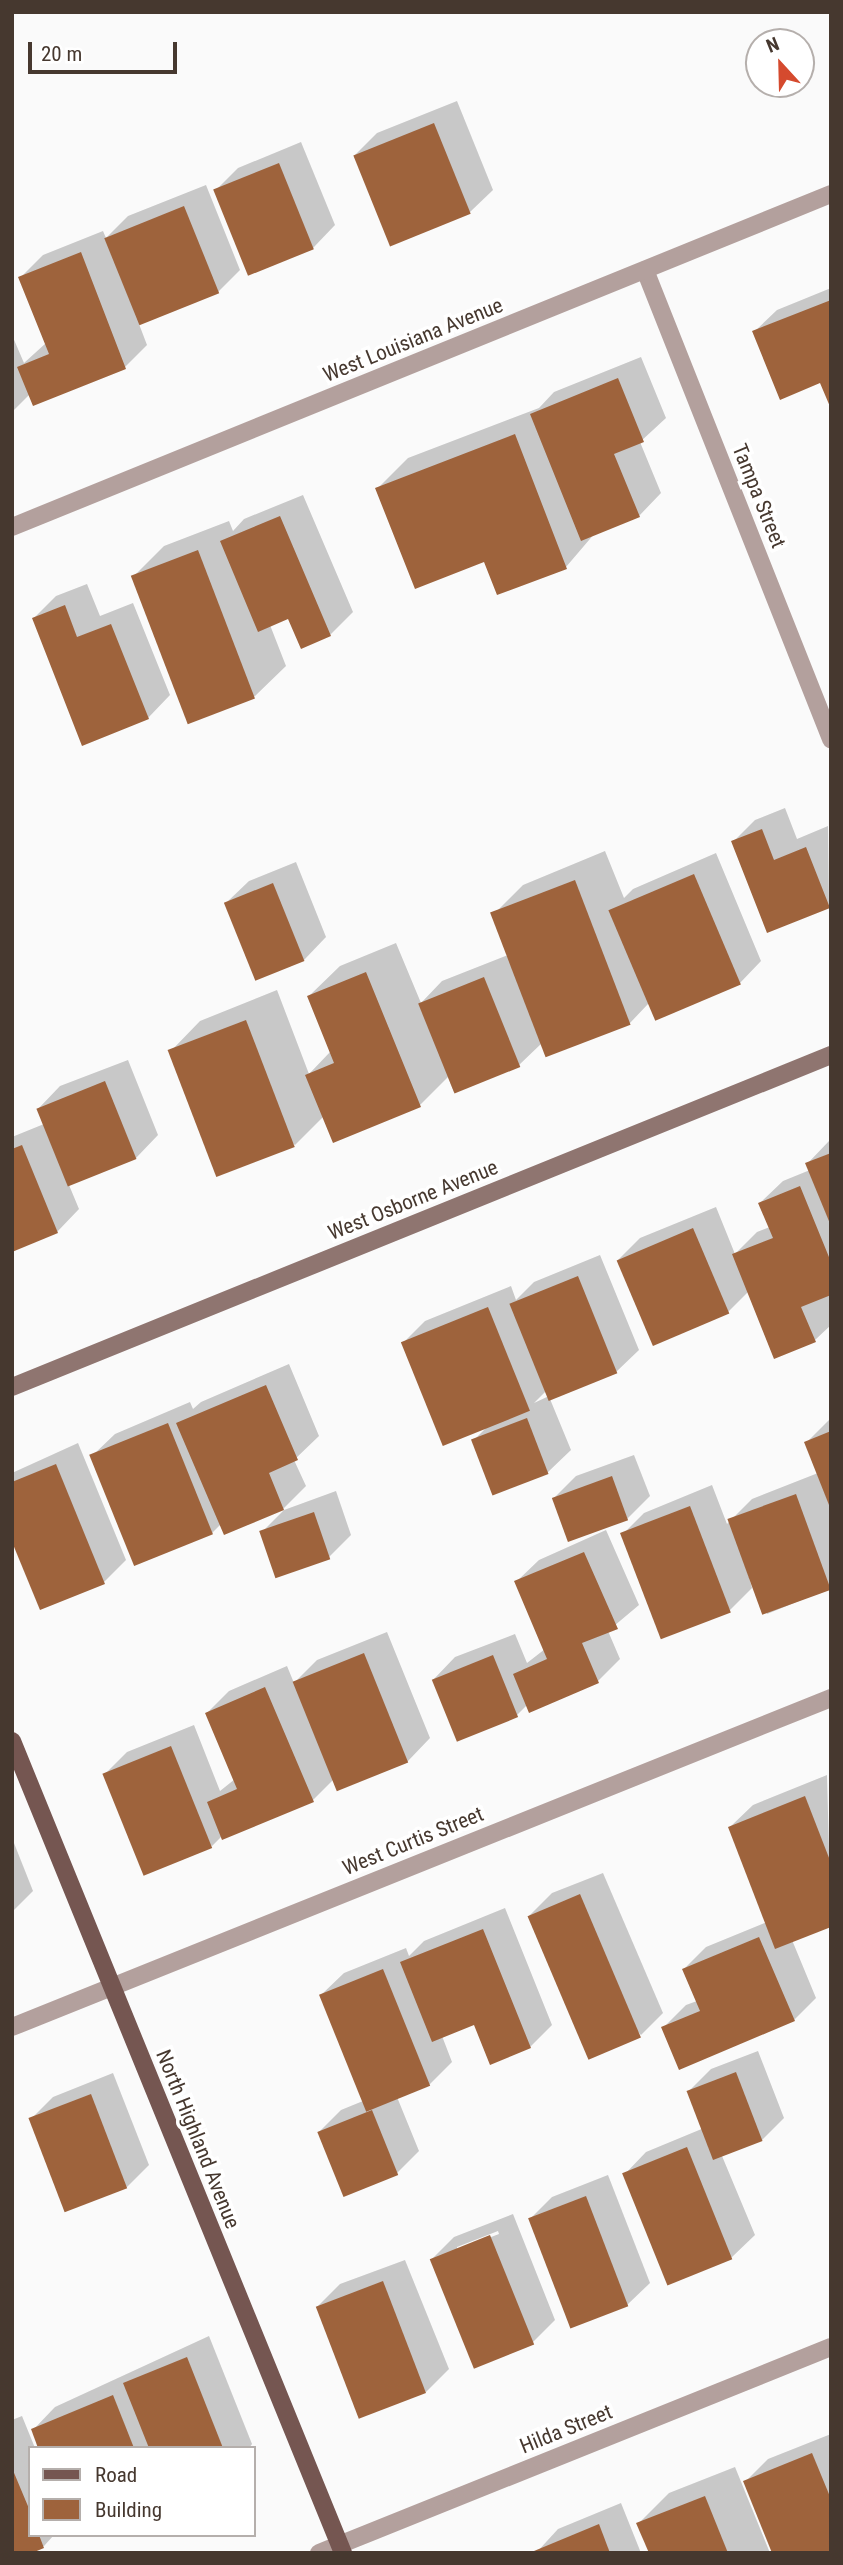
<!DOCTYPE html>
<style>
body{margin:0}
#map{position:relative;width:843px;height:2565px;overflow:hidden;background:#fafafa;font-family:"Roboto Condensed",sans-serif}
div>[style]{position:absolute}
.shadow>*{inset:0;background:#0003}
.building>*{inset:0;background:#9e633c;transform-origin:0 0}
.street>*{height:18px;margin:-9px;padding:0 9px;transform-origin:9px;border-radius:9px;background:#b3a09d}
.secondary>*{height:18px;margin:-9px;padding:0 9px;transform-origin:9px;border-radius:9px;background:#8f7570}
.primary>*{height:18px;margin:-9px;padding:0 9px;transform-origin:9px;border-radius:9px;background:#755651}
span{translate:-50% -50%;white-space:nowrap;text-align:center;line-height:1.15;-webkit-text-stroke:7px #fff;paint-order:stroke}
.street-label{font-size:21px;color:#46382f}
.frame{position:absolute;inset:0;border:14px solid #46382f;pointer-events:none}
.legend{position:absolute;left:28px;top:2446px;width:228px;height:91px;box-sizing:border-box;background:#fff;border:2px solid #b5afac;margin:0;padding:9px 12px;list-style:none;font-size:21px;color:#46382f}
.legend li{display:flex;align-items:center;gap:14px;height:35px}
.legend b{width:35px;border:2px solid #b5afac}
.north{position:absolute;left:745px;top:28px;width:70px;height:70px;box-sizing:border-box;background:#fff;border:2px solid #b5afac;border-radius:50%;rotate:338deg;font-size:19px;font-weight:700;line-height:28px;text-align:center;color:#46382f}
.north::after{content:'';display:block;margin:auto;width:24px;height:32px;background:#d54a2e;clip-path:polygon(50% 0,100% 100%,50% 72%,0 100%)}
.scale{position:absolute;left:28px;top:42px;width:149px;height:32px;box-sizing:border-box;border:4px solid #46382f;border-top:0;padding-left:9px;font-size:21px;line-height:24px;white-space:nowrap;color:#46382f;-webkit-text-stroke:5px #fff;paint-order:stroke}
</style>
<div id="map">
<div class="shadow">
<i style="clip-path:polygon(457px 101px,493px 190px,470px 212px,355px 155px,377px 133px)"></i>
<i style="clip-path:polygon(301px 142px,335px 225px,313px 248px,216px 190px,238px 168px)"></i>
<i style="clip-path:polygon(206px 185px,240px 270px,218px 292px,139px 324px,147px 345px,125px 367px,30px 394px,12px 412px,12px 335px,24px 363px,46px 343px,20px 278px,43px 255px,103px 231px,106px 238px,128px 216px)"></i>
<i style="clip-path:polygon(831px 288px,831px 405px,821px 381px,754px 332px,777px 310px)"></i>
<i style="clip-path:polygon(641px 357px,666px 418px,640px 442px,661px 493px,639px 516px,595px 533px,566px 567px,485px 560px,377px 489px,408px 458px,539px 408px,554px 392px)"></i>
<i style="clip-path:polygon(303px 495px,353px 612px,330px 635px,289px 617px,270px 625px,286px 666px,255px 696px,190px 722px,133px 577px,164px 546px,229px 521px,233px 531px,244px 519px)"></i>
<i style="clip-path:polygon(87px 584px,100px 616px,133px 603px,170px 695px,148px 718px,34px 618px,56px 596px)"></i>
<i style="clip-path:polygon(785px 808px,797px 839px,828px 826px,829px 906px,733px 842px,755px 820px)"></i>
<i style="clip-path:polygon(605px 851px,624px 898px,633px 889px,716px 853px,761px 961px,739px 984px,648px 1004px,630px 1023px,542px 1043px,519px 1065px,454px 1092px,448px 1077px,420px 1105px,324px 1116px,295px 1145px,170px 1052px,200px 1021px,277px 990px,309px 1074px,331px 1051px,309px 996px,340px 966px,396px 943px,421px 1003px,442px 981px,508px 955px,493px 915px,523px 885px)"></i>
<i style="clip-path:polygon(296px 862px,326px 937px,304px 960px,226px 903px,249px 881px)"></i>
<i style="clip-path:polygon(128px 1060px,158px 1135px,136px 1158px,69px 1185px,79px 1209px,57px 1232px,12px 1250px,12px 1137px,44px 1124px,38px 1109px,60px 1086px)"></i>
<i style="clip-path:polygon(829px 1141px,831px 1325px,815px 1340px,749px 1291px,728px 1312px,618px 1260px,640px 1238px,716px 1207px,735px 1254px,757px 1232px,770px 1227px,760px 1203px,783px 1181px,810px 1170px,807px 1164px)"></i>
<i style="clip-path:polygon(evenodd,600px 1255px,639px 1350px,616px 1372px,550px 1399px,571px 1450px,548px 1472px,494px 1494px,473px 1441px,489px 1425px,403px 1343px,425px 1321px,511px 1286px,516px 1300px,534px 1282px,600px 1255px,547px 1390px,549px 1396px,534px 1403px,547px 1390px)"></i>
<i style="clip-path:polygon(289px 1364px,319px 1436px,294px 1460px,306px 1486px,283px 1509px,221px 1524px,212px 1533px,92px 1456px,115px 1434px,190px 1402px,193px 1409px,201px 1402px)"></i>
<i style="clip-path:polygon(831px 1418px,831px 1588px,767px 1614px,740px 1546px,752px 1588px,730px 1610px,622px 1535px,644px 1513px,712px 1485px,727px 1524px,752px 1499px,818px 1473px,806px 1443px)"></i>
<i style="clip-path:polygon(78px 1443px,126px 1560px,104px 1582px,12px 1537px,12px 1473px)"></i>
<i style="clip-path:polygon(634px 1455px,650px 1496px,627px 1519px,554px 1498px,576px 1476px)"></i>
<i style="clip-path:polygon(336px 1491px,351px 1535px,329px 1557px,262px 1532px,284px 1510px)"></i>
<i style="clip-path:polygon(606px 1530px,639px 1605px,608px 1631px,620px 1659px,598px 1681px,528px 1704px,517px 1715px,433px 1680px,455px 1657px,515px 1634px,527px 1663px,545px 1649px,516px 1582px,539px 1560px)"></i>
<i style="clip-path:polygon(387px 1632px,430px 1738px,408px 1761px,334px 1779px,313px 1800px,222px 1836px,212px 1846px,105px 1774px,127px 1752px,194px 1725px,220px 1791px,235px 1779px,207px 1713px,229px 1691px,287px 1666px,294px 1683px,317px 1660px)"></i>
<i style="clip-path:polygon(827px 1775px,831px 1925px,792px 1940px,816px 1998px,794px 2020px,663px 2028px,686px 2005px,697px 2001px,684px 1969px,706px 1947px,767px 1922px,730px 1827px,753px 1805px)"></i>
<i style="clip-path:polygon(12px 1838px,33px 1891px,12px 1912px)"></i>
<i style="clip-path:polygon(603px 1873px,663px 2013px,641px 2035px,529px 1916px,552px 1893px)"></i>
<i style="clip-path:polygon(505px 1908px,552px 2025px,530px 2047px,475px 2023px,442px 2036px,452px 2062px,430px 2084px,397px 2097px,419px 2151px,397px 2173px,319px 2132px,341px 2110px,363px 2101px,321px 1995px,344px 1973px,406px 1948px,409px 1956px,424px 1941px)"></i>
<i style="clip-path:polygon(758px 2051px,784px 2118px,762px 2140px,722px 2156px,755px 2235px,732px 2257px,670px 2283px,624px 2175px,646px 2152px,704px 2128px,689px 2091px,711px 2069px)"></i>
<i style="clip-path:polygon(113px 2073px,149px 2165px,127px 2187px,31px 2119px,53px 2097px)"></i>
<i style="clip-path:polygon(608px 2175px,650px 2283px,627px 2305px,530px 2219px,552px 2197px)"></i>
<i style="clip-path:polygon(evenodd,513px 2214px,555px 2320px,533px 2342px,432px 2259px,454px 2237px,513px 2214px,498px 2231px,499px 2234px,457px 2250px,457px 2247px,498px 2231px)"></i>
<i style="clip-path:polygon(405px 2260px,449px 2369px,426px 2392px,317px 2307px,340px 2284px)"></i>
<i style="clip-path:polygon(209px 2336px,252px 2444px,249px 2448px,40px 2448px,33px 2430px,55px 2407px)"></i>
<i style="clip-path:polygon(22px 2416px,35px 2448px,30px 2448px,30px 2535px,54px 2535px,44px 2546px,12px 2553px,12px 2420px)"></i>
<i style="clip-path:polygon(831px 2434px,831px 2553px,745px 2482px,768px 2459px)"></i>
<i style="clip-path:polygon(735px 2467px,770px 2553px,650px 2553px,639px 2523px,669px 2493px)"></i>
<i style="clip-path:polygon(621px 2503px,641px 2553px,536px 2553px,558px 2529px)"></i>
</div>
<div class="building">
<i style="left:434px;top:123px;width:98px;height:87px;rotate:68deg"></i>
<i style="left:279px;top:163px;width:93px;height:71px;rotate:68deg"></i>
<i style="left:184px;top:206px;width:94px;height:86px;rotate:68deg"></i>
<i style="clip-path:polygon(81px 252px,126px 369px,33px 406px,17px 367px,49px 354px,18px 277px)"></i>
<i style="clip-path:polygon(831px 300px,831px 409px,820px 383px,780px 400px,752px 331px)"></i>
<i style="clip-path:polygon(618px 378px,644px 442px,614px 454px,640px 517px,581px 541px,530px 414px)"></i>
<i style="clip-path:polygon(515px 434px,567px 569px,497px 595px,484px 562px,415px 589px,375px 488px)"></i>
<i style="clip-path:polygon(280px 516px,331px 636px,301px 649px,288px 619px,258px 632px,220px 541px)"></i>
<i style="left:198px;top:550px;width:159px;height:72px;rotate:69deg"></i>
<i style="clip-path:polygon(65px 605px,77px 637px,111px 624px,149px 719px,82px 746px,32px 618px)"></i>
<i style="clip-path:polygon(762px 829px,774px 860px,806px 847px,830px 908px,767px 933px,731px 841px)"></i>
<i style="left:694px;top:874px;width:120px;height:93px;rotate:67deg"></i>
<i style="left:575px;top:880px;width:155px;height:91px;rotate:69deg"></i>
<i style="left:273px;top:883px;width:84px;height:53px;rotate:68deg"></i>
<i style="clip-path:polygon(366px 972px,421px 1107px,333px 1143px,305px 1075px,334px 1063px,307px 996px)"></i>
<i style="left:484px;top:977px;width:97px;height:71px;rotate:68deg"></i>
<i style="left:246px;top:1020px;width:136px;height:84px;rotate:69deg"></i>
<i style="left:105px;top:1081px;width:84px;height:74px;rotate:68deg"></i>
<i style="clip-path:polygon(22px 1145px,58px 1233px,12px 1252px,12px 1149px)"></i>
<i style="clip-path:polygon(831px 1153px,831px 1226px,805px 1163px)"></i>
<i style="clip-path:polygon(800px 1186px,831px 1262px,831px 1295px,801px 1307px,816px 1342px,774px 1359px,732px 1254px,773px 1238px,758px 1203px)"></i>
<i style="left:693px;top:1228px;width:93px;height:83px;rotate:67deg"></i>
<i style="left:578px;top:1276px;width:105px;height:74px;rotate:68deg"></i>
<i style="left:488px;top:1307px;width:112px;height:94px;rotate:68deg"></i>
<i style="clip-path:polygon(266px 1385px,298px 1460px,269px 1473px,284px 1510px,224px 1535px,176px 1423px)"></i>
<i style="left:527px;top:1418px;width:60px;height:60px;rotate:69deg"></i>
<i style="left:168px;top:1423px;width:120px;height:85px;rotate:68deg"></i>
<i style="clip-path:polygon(831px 1431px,831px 1510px,804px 1442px)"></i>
<i style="clip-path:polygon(56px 1464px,105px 1584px,40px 1610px,12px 1542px,12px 1482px)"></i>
<i style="left:612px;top:1476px;width:47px;height:64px;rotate:70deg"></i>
<i style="left:796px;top:1494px;width:102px;height:73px;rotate:70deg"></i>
<i style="left:690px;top:1506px;width:114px;height:75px;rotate:69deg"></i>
<i style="left:314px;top:1512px;width:50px;height:58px;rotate:71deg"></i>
<i style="clip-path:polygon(584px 1552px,618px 1629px,582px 1643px,599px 1683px,529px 1713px,513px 1674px,547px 1659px,514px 1581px)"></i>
<i style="left:364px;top:1653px;width:118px;height:77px;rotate:68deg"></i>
<i style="left:493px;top:1655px;width:67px;height:66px;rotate:68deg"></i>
<i style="clip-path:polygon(265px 1687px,314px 1802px,222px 1840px,207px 1802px,237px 1789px,205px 1713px)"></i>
<i style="left:171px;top:1746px;width:110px;height:74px;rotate:68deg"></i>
<i style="clip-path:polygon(805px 1796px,831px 1863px,831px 1927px,775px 1949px,728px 1827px)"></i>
<i style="left:580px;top:1894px;width:156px;height:57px;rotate:67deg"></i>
<i style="clip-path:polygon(483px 1929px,531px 2048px,490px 2065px,474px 2025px,432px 2042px,400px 1962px)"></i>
<i style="clip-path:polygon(759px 1937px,795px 2021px,679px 2070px,661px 2027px,700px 2011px,682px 1969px)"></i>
<i style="left:383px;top:1969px;width:126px;height:69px;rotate:68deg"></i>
<i style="left:736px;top:2072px;width:74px;height:53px;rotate:69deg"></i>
<i style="left:91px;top:2094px;width:101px;height:67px;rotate:69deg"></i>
<i style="left:372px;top:2110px;width:70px;height:59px;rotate:68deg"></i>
<i style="left:687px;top:2147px;width:121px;height:70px;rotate:68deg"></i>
<i style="left:586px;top:2196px;width:118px;height:62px;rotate:69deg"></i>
<i style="left:490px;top:2235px;width:118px;height:65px;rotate:68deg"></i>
<i style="left:383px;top:2281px;width:120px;height:72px;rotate:69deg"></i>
<i style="clip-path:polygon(187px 2357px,223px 2448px,149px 2448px,123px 2383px)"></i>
<i style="clip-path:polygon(113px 2395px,134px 2448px,38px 2448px,31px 2429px)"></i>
<i style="clip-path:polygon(812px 2453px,831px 2499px,831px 2553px,772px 2553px,743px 2481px)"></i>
<i style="clip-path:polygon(12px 2468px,30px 2511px,30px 2535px,39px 2535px,44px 2548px,32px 2553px,12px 2553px)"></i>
<i style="clip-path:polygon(705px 2496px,728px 2553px,649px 2553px,636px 2523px)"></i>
<i style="clip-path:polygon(599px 2524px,610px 2553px,535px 2553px,534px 2551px)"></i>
</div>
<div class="street">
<i style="left:645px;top:270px;width:505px;rotate:68.37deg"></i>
<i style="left:12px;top:527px;width:884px;rotate:-22.13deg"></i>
<i style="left:12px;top:2027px;width:883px;rotate:-21.89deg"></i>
<i style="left:319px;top:2553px;width:552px;rotate:-21.92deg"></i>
</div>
<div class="secondary">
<i style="left:12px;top:1387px;width:884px;rotate:-22.07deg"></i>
</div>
<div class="primary">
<i style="left:12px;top:1741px;width:877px;rotate:67.82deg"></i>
</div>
<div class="street-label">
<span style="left:413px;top:340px;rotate:-22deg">West Louisiana Avenue</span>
<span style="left:759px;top:496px;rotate:68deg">Tampa Street</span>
<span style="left:413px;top:1200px;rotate:-22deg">West Osborne Avenue</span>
<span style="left:413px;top:1841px;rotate:-22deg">West Curtis Street</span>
<span style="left:198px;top:2139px;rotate:68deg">North Highland Avenue</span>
<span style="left:566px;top:2429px;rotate:-22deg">Hilda Street</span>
</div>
<div class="frame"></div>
<ul class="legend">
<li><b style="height:9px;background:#755651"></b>Road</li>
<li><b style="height:19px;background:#9e633c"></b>Building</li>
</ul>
<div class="north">N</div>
<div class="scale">20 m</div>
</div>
